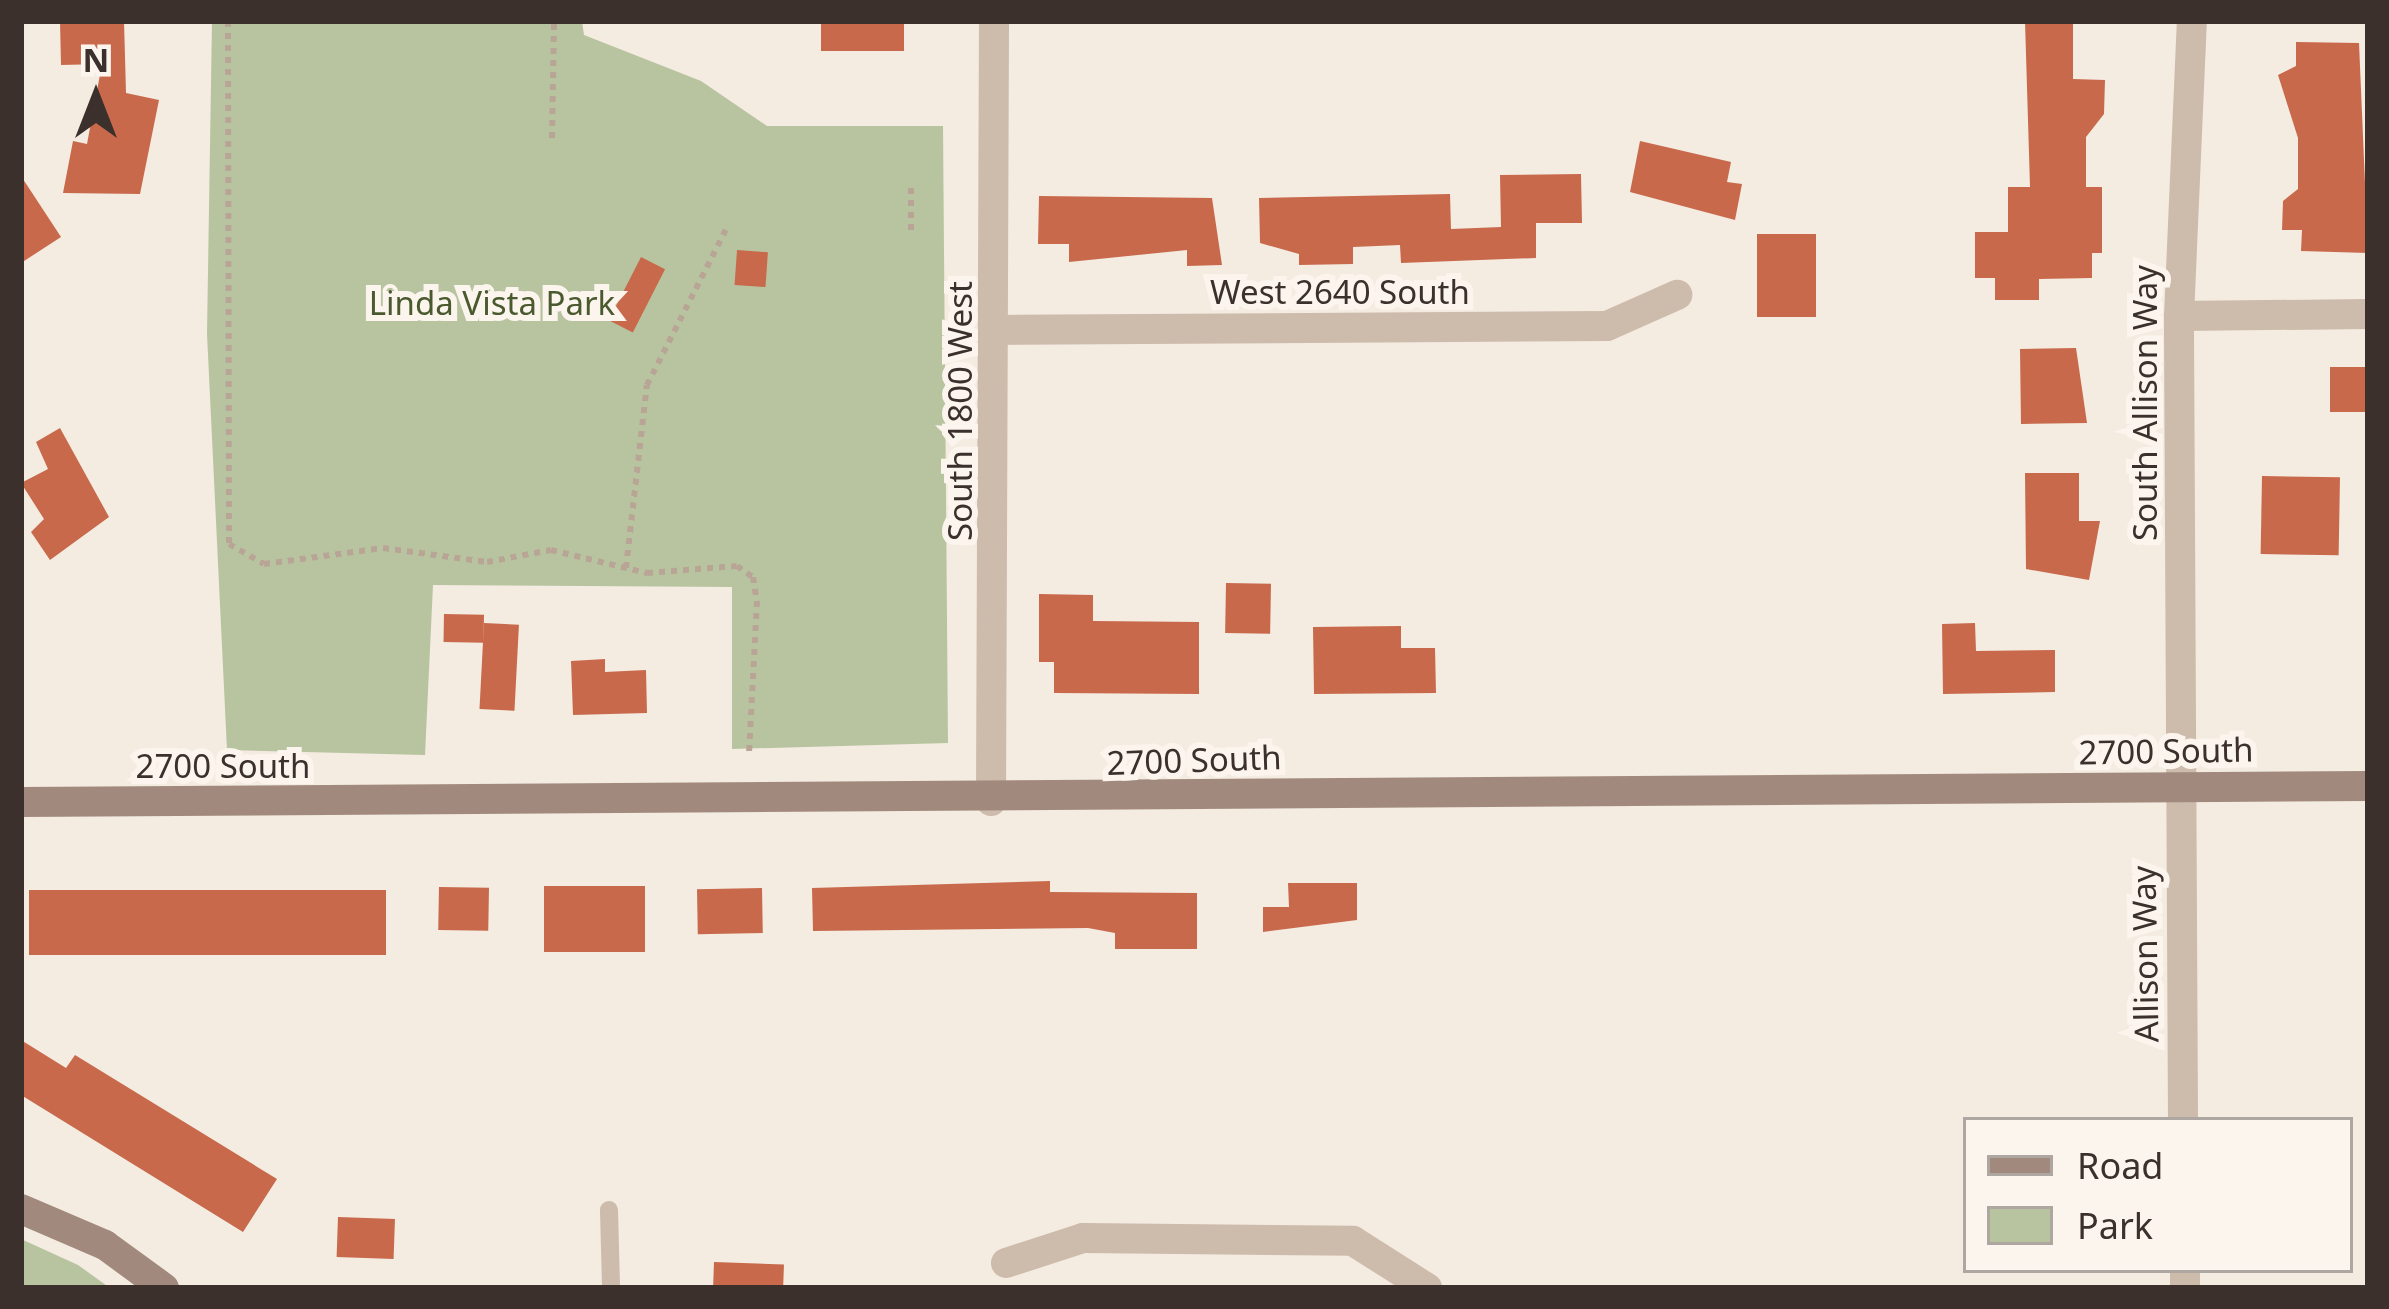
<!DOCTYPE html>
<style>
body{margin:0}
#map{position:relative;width:2389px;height:1309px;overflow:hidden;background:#f4ebe1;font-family:"Noto Sans",sans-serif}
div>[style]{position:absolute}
.green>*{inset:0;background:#b8c4a0}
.building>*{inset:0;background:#c8694b;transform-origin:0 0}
.path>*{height:6px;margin-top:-3px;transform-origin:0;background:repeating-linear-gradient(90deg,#b9a596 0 6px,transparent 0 12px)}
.service>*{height:18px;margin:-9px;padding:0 9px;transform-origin:9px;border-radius:9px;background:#cdbbac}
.minor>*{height:30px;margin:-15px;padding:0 15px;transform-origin:15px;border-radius:15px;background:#cdbbac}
.secondary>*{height:30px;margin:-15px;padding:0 15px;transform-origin:15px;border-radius:15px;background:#a18a7d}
span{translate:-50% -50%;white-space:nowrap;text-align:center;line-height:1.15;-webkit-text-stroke:12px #fbf5ee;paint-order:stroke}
.street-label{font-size:33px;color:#3b302b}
.park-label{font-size:33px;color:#4a5a2e}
.frame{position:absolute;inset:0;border:24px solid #3b302b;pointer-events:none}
.legend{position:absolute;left:1963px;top:1117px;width:390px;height:156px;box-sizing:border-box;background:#fbf5ee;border:3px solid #aea6a0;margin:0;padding:15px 21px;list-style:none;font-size:36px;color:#3b302b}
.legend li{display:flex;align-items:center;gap:24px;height:60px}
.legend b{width:60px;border:3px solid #aea6a0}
.north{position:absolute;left:36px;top:36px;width:120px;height:120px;-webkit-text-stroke:9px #fbf5ee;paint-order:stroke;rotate:0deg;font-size:33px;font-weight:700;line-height:48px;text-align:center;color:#3b302b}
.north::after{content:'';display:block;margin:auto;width:42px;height:54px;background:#3b302b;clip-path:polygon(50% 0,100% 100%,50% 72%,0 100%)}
</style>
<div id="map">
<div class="green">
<i style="clip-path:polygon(212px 21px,582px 21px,584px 35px,701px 81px,767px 126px,943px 126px,948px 743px,732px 749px,732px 587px,433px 585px,425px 755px,227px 750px,207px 334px)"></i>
<i style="clip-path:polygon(21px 1239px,78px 1265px,110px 1288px,21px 1288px)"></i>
</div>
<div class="building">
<i style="clip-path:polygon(60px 21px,124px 21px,126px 93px,159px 100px,140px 194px,63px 193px,73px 141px,87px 144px,102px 64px,61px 65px)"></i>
<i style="left:821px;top:21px;width:83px;height:30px"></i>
<i style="clip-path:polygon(2025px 21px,2073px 21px,2073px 79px,2105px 80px,2104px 114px,2086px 137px,2086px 187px,2102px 187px,2102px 253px,2092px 253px,2092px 278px,2039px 279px,2039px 300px,1995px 300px,1995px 278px,1975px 278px,1975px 232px,2008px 232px,2008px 187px,2030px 187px)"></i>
<i style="clip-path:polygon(2296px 42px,2359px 43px,2368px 253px,2301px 251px,2302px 230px,2282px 230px,2283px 201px,2298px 189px,2298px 138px,2278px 75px,2296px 66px)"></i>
<i style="clip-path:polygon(1640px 141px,1731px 162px,1727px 182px,1742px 184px,1735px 220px,1630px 192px)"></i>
<i style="clip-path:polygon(1581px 174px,1582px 223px,1536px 223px,1536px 258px,1401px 263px,1400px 245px,1353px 247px,1353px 264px,1299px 265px,1299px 254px,1260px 243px,1259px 198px,1450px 194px,1451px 229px,1501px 227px,1500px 175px)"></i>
<i style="clip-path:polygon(21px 176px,61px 237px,21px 263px)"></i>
<i style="clip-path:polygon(1039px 196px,1212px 198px,1222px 265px,1187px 266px,1187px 250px,1069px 262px,1069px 244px,1038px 244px)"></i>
<i style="left:1757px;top:234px;width:59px;height:83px"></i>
<i style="left:737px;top:250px;width:31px;height:35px;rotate:4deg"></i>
<i style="left:641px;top:257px;width:27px;height:71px;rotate:27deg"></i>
<i style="clip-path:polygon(2076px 348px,2087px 423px,2021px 424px,2020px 349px)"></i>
<i style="left:2330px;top:367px;width:38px;height:45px"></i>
<i style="clip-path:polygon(60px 428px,109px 517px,50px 560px,31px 532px,44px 519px,21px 483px,48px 469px,36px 442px)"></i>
<i style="clip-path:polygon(2025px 473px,2079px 473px,2079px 521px,2100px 521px,2089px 580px,2026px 569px)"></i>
<i style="left:2262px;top:476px;width:78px;height:78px;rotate:1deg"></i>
<i style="left:1226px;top:583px;width:45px;height:50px;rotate:1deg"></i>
<i style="clip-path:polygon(1039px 594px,1093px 595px,1093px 621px,1199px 622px,1199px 694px,1054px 693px,1054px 662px,1039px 662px)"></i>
<i style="left:444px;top:614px;width:40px;height:28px;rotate:1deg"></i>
<i style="left:484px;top:623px;width:35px;height:86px;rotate:3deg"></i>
<i style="clip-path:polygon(1975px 623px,1976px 651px,2055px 650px,2055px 692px,1943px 694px,1942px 624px)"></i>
<i style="clip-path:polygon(1401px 626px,1401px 648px,1435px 648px,1436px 693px,1314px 694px,1313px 627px)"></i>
<i style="clip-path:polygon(605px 659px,605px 672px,646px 670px,647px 713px,573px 715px,571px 661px)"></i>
<i style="clip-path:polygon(1050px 881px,1050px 892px,1197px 893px,1197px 949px,1115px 949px,1115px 933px,1088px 928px,813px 931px,812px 888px)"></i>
<i style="clip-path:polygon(1288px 883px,1357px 883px,1357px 920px,1263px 932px,1263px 907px,1289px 907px)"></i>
<i style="left:544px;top:886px;width:101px;height:66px"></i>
<i style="left:439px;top:887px;width:50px;height:43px;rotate:1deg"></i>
<i style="left:762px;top:888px;width:45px;height:65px;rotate:89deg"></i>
<i style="left:386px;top:890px;width:65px;height:357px;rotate:90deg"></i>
<i style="clip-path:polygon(21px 1040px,66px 1068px,75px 1055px,277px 1179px,243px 1232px,21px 1095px)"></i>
<i style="left:338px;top:1217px;width:57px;height:40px;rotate:2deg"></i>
<i style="left:714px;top:1262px;width:70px;height:26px;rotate:2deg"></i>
</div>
<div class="path">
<i style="left:228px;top:21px;width:523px;rotate:89.89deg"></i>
<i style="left:229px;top:544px;width:40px;rotate:29.7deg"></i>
<i style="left:264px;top:564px;width:120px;rotate:-7.7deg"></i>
<i style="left:383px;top:548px;width:105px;rotate:7.7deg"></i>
<i style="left:487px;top:562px;width:65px;rotate:-10.6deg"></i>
<i style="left:551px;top:550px;width:99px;rotate:13.5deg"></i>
<i style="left:647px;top:573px;width:90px;rotate:-4.4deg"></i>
<i style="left:737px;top:566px;width:19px;rotate:35deg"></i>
<i style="left:753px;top:577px;width:24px;rotate:81deg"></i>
<i style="left:757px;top:601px;width:154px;rotate:93deg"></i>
<i style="left:552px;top:138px;width:117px;rotate:-89deg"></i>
<i style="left:911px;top:230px;width:42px;rotate:-90deg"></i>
<i style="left:626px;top:568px;width:184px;rotate:-83.5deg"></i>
<i style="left:647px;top:385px;width:179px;rotate:-63.1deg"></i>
</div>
<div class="service">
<i style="left:609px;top:1210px;width:78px;rotate:88.5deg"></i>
</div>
<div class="minor">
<i style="left:2179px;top:316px;width:189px;rotate:-0.6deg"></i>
<i style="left:997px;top:330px;width:610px;rotate:-0.38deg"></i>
<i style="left:1607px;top:326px;width:77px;rotate:-23.9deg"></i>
<i style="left:991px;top:801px;width:780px;rotate:-89.78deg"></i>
<i style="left:2183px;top:1120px;width:804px;rotate:-90.29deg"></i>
<i style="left:2179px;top:316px;width:295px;rotate:-87.5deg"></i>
<i style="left:1006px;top:1263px;width:81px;rotate:-18deg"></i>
<i style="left:1083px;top:1238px;width:270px;rotate:0.6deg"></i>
<i style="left:1353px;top:1241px;width:88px;rotate:32.4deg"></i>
<i style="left:2185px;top:1270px;width:18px;rotate:90deg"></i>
</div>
<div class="secondary">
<i style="left:21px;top:802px;width:2347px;rotate:-0.39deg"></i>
<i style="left:21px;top:1209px;width:91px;rotate:23.2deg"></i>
<i style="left:105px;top:1245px;width:73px;rotate:36.1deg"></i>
</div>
<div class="street-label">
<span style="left:1340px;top:292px">West 2640 South</span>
<span style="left:2145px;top:403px;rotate:-90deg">South Allison Way</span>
<span style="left:960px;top:411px;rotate:-90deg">South 1800 West</span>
<span style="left:2166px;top:751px;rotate:-1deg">2700 South</span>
<span style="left:1194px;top:760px;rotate:-2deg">2700 South</span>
<span style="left:223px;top:766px">2700 South</span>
<span style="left:2145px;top:954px;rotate:-91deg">Allison Way</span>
</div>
<div class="park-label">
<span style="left:492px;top:303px">Linda Vista Park</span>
</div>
<div class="frame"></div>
<ul class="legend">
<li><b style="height:15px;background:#a18a7d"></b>Road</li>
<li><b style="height:33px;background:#b8c4a0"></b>Park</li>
</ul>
<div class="north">N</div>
</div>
